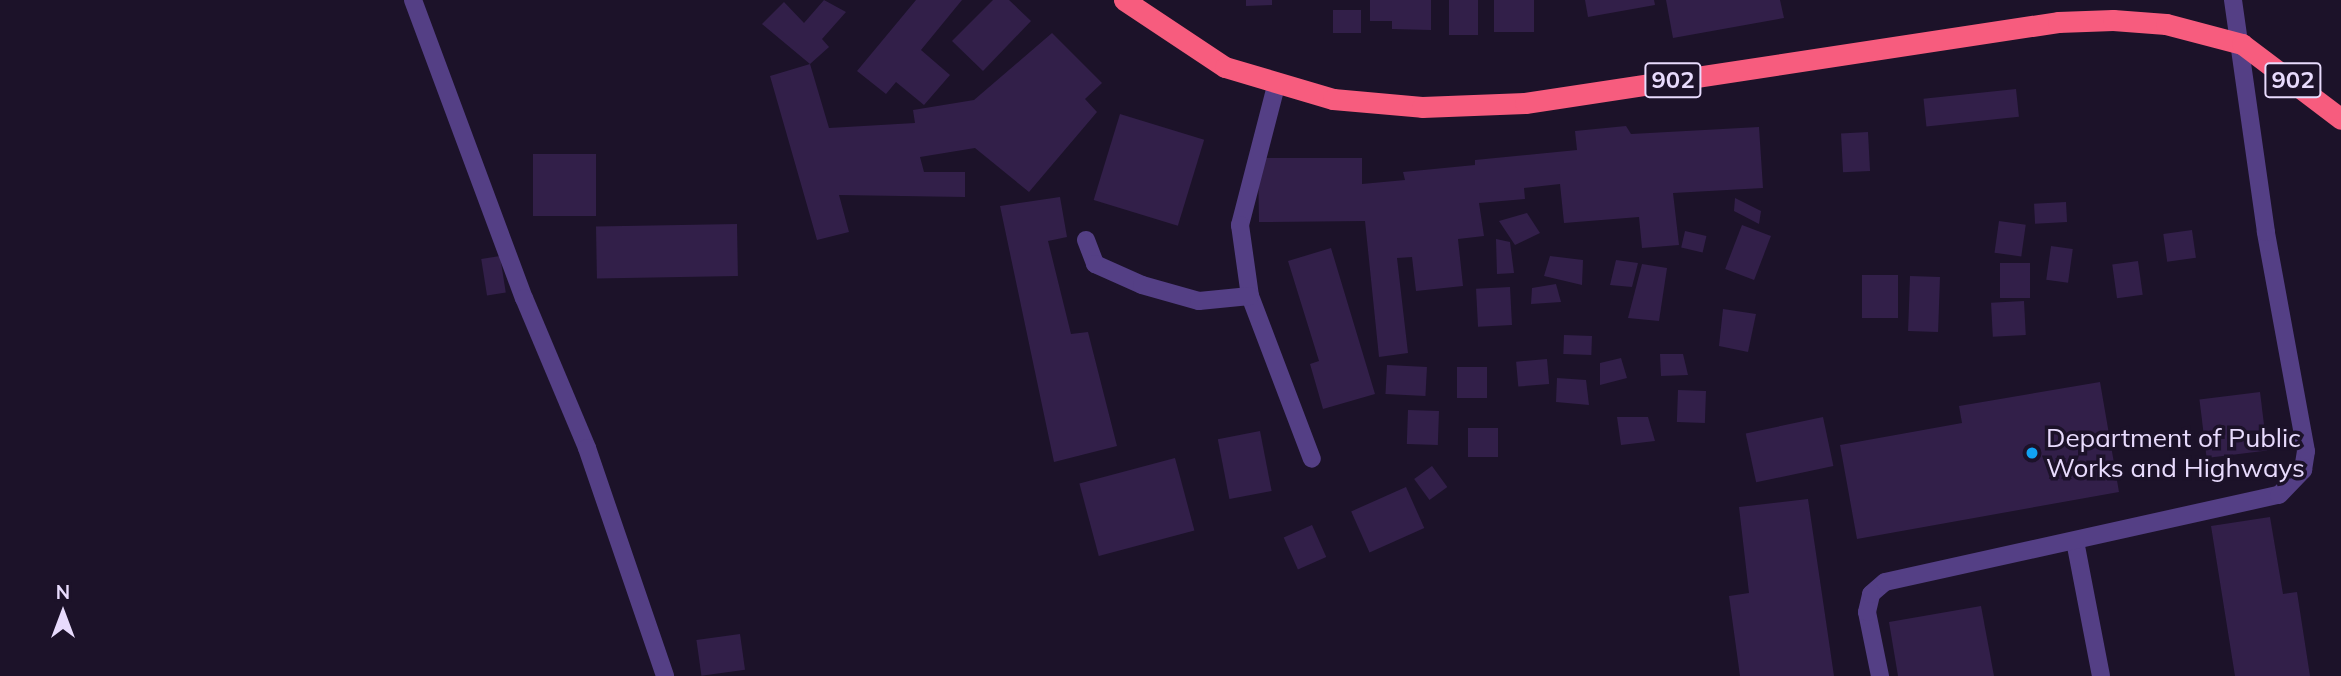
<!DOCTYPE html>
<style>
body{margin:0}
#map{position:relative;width:2341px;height:676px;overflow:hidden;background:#1c1229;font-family:Mulish,sans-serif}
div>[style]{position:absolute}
.building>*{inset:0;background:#321f49;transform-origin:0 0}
.minor>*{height:18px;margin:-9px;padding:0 9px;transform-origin:9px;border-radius:9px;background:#543f85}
.highway>*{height:21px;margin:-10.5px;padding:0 10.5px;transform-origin:10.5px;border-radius:10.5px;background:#f75c7e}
.dots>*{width:19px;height:19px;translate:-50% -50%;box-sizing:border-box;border:4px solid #1c1229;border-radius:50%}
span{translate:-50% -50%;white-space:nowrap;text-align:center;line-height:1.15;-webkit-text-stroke:7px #1c1229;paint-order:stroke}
.shield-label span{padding:2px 5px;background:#1c1229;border:2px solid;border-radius:5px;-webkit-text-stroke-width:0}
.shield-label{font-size:24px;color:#e8dbfd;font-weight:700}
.poi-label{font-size:26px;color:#e8dbfd}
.left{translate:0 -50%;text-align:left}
.north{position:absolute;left:28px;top:578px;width:70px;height:70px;-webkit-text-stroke:5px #1c1229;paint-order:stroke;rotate:0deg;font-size:19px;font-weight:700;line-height:28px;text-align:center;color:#e8dbfd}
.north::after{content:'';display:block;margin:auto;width:24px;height:32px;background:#e8dbfd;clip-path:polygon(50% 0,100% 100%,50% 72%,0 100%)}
</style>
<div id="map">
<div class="building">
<i style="clip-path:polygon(824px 0,846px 12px,822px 39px,829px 47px,810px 64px,762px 24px,784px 2px,804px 23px)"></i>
<i style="clip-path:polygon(916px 0,962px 0,921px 50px,950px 75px,924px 105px,896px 82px,886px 94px,857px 71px)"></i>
<i style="clip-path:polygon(993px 0,1009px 0,1031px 21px,983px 71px,952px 41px)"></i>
<i style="clip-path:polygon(1246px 0,1272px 0,1272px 5px,1246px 6px)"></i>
<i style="clip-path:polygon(1370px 0,1431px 0,1431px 30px,1392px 29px,1392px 21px,1370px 21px)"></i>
<i style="left:1449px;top:0;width:29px;height:35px"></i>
<i style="left:1494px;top:0;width:40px;height:32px"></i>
<i style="clip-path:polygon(1585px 0,1654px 0,1655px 5px,1588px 17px)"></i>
<i style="clip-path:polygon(1666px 0,1780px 0,1784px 18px,1673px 38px)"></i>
<i style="left:1333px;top:10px;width:28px;height:23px"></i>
<i style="clip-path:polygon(1052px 33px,1102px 83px,1085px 99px,1097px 112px,1029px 192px,975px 148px,920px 157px,924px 172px,965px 172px,965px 197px,839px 195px,849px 232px,817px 240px,770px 76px,810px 64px,829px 128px,915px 123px,913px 110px,974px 100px)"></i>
<i style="left:2016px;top:89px;width:28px;height:93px;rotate:84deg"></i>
<i style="left:1120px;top:114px;width:88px;height:90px;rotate:17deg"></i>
<i style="clip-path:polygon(1626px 126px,1631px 134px,1759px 127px,1763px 188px,1673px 193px,1679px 245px,1642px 248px,1639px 217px,1564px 223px,1560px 184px,1524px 188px,1525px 199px,1479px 203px,1484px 236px,1458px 239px,1463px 286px,1416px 291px,1412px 257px,1397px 258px,1408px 353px,1379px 357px,1365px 221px,1259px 222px,1258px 158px,1362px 158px,1362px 184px,1405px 180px,1403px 172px,1475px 165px,1475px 160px,1577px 150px,1575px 131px)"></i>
<i style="left:1868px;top:132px;width:39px;height:27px;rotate:87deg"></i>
<i style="left:533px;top:154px;width:63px;height:62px"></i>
<i style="clip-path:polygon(1060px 197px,1067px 237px,1048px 241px,1071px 334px,1088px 332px,1117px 446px,1054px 462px,1000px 206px)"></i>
<i style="clip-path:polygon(1735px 198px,1761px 211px,1759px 224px,1734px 211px)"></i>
<i style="left:2066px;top:202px;width:20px;height:32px;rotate:87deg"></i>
<i style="clip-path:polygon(1527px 213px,1540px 233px,1515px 245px,1499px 221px)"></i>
<i style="left:1999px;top:221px;width:27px;height:32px;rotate:8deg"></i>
<i style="left:737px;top:224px;width:52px;height:141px;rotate:89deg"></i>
<i style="left:1742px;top:225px;width:31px;height:47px;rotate:21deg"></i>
<i style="left:2192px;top:230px;width:28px;height:29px;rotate:82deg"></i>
<i style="left:1685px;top:231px;width:22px;height:17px;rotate:13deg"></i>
<i style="clip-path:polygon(1496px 239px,1510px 242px,1514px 273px,1497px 274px)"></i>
<i style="left:2051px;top:246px;width:22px;height:34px;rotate:8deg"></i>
<i style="clip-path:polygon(1331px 248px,1375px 394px,1323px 409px,1310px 364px,1319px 361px,1288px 261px)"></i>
<i style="left:500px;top:256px;width:37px;height:19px;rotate:81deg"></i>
<i style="clip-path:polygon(1550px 256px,1583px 260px,1582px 285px,1544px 276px)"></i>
<i style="clip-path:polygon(1616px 260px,1638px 263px,1632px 287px,1610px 285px)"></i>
<i style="left:2138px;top:261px;width:34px;height:26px;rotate:82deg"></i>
<i style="left:2000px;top:263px;width:30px;height:35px"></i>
<i style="clip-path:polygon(1642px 264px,1667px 268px,1659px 321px,1628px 318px)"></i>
<i style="left:1862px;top:275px;width:36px;height:43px"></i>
<i style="left:1910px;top:276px;width:30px;height:55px;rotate:2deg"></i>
<i style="clip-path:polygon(1556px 284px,1561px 302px,1531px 304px,1532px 288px)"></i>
<i style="left:1510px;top:287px;width:38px;height:34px;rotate:87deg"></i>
<i style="left:2024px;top:301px;width:34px;height:33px;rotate:87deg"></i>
<i style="clip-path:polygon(1723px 309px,1756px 314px,1748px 352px,1719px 346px)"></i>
<i style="left:1564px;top:335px;width:28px;height:19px;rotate:2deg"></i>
<i style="clip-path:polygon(1660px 354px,1683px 354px,1688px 375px,1661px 376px)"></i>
<i style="clip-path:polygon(1621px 358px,1627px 378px,1600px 385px,1600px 363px)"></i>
<i style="left:1547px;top:359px;width:25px;height:31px;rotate:85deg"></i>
<i style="left:1387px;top:365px;width:40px;height:29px;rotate:3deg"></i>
<i style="left:1457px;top:367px;width:30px;height:31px"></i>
<i style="clip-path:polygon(1557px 378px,1586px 380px,1589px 405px,1556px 402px)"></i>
<i style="clip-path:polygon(2100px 382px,2119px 492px,1857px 539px,1840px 445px,1962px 423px,1959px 406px)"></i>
<i style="left:1678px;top:390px;width:28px;height:32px;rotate:2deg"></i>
<i style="left:2260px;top:392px;width:59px;height:61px;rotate:83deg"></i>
<i style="left:1408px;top:410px;width:31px;height:34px;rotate:2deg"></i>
<i style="clip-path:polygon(1617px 417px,1648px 417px,1655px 441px,1621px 445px)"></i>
<i style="left:1823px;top:417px;width:50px;height:79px;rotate:78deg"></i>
<i style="left:1468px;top:428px;width:30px;height:29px"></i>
<i style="left:1260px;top:431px;width:61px;height:43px;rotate:79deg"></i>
<i style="left:1175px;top:458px;width:75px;height:99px;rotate:75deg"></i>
<i style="left:1432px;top:466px;width:26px;height:22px;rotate:54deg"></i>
<i style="left:1406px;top:487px;width:45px;height:60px;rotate:66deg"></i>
<i style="clip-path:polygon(1808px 499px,1834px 676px,1740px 676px,1729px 596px,1749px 593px,1739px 507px)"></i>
<i style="clip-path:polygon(2270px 517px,2283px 594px,2297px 592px,2310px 676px,2235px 676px,2211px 526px)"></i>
<i style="left:1312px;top:525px;width:35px;height:31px;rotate:66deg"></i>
<i style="clip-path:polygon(1981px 606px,1994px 676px,1898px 676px,1889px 622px)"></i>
<i style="left:740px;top:634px;width:36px;height:44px;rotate:82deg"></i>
</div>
<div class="minor">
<i style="left:413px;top:0;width:318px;rotate:69.6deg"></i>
<i style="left:524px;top:298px;width:163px;rotate:67.2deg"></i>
<i style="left:587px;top:448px;width:241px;rotate:71.1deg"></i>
<i style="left:1277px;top:82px;width:148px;rotate:104.5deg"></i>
<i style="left:1240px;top:225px;width:72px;rotate:82deg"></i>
<i style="left:1250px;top:296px;width:174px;rotate:69.2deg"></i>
<i style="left:1086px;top:240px;width:26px;rotate:69deg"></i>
<i style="left:1095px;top:264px;width:51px;rotate:24.1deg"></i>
<i style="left:1142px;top:285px;width:59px;rotate:15.7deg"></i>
<i style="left:1199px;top:301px;width:51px;rotate:-5.6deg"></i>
<i style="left:2075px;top:541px;width:137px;rotate:79.1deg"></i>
<i style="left:1880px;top:676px;width:65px;rotate:-101.5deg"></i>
<i style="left:1867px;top:612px;width:18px;rotate:-77deg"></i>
<i style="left:1871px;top:594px;width:18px;rotate:-41deg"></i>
<i style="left:1885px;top:582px;width:403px;rotate:-12.5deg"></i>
<i style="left:2279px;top:495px;width:35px;rotate:-46deg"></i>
<i style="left:2303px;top:470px;width:19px;rotate:-81deg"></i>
<i style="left:2306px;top:451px;width:223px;rotate:-100.4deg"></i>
<i style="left:2266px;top:232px;width:234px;rotate:-98.1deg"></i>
</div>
<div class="highway">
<i style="left:1124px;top:0;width:121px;rotate:33.6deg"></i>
<i style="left:1225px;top:67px;width:113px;rotate:16.5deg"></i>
<i style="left:1333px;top:99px;width:89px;rotate:5.1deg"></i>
<i style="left:1422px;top:107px;width:103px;rotate:-2.2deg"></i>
<i style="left:1525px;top:103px;width:539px;rotate:-8.64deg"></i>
<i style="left:2058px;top:22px;width:55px;rotate:-2.1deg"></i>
<i style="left:2113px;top:20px;width:53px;rotate:4.3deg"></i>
<i style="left:2166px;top:24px;width:79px;rotate:14.7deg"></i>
<i style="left:2242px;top:44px;width:124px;rotate:37.1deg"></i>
</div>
<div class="dots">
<i style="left:2032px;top:453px;background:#11a2f3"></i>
</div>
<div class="shield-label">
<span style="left:1673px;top:80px">902</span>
<span style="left:2293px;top:80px">902</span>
</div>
<div class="poi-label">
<span class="left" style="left:2046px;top:453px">Department of Public<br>Works and Highways</span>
</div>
<div class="north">N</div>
</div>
